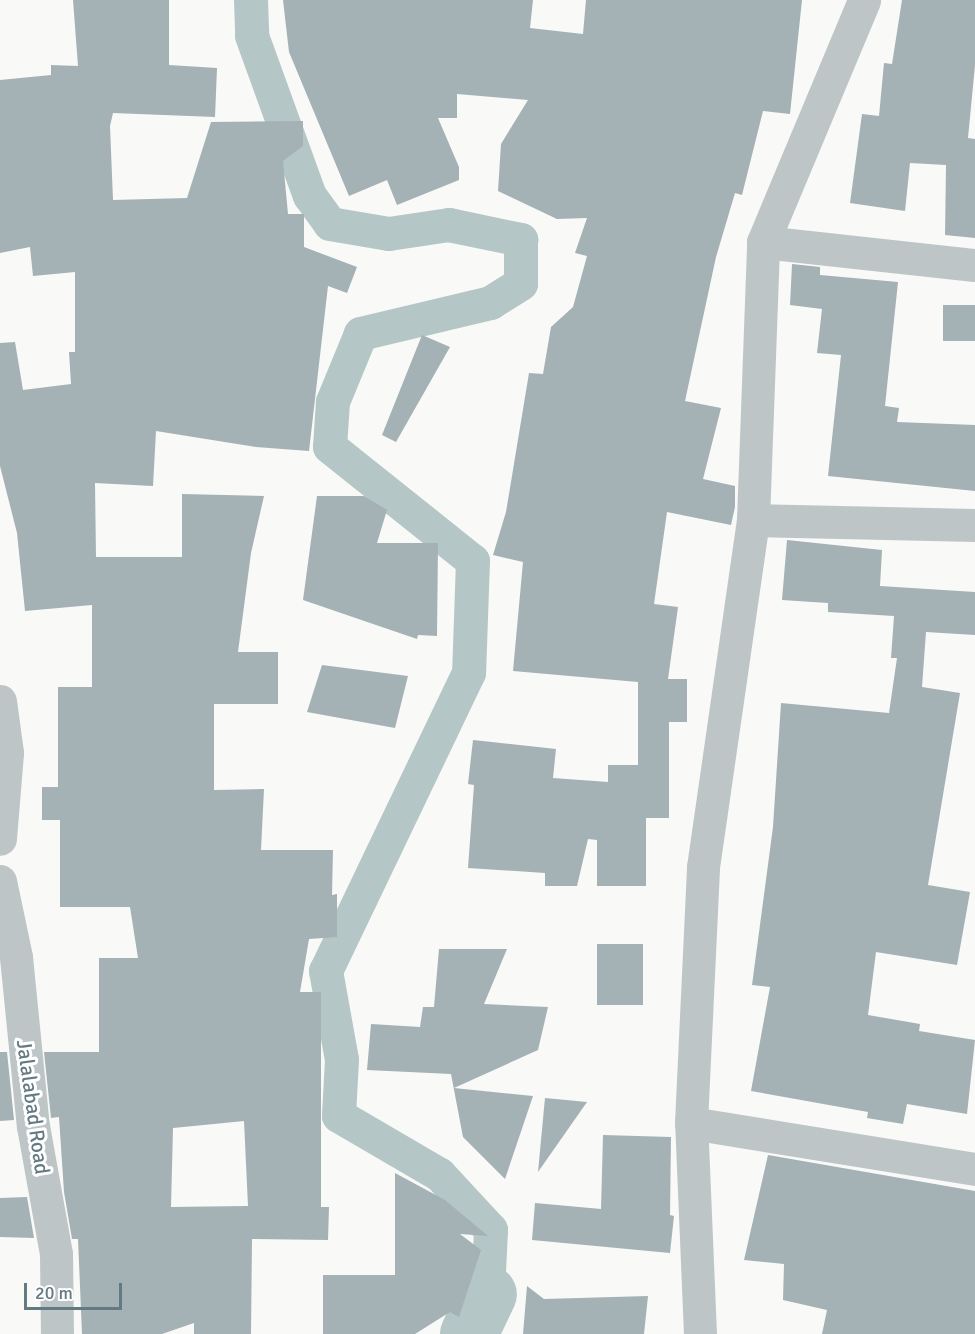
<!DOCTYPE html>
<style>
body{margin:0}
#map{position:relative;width:975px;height:1334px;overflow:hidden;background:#f9f9f7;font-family:Signika,sans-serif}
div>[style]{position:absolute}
.canal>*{height:34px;margin:-17px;padding:0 17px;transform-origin:17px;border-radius:17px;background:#b5c6c7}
.river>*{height:58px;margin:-29px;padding:0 29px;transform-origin:29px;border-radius:29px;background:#b5c6c7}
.building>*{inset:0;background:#a4b1b5;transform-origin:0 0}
.minor>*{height:33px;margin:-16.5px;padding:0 16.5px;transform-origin:16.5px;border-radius:16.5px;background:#bdc5c7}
span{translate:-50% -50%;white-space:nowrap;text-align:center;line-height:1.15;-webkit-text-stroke:6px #fff;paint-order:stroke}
.street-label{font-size:21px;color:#647a83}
.scale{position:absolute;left:24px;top:1283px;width:98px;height:27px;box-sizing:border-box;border:3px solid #647a83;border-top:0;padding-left:8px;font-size:18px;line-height:21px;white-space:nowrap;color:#647a83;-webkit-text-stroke:4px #fff;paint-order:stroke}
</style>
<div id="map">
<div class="canal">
<i style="left:251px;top:0;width:36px;rotate:88deg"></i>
<i style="left:252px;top:36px;width:170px;rotate:70.1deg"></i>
<i style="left:310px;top:196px;width:34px;rotate:54deg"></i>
<i style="left:330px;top:224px;width:60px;rotate:9.6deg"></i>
<i style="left:389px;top:234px;width:61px;rotate:-8.5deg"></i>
<i style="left:449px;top:225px;width:74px;rotate:11.8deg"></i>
<i style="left:521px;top:240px;width:44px;rotate:90deg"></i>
<i style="left:521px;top:284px;width:36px;rotate:148deg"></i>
<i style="left:491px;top:303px;width:134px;rotate:166.6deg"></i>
<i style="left:361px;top:334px;width:74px;rotate:112.4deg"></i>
<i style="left:333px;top:402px;width:45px;rotate:93.8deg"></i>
<i style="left:330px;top:447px;width:183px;rotate:38.6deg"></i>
<i style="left:473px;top:561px;width:112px;rotate:92deg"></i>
<i style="left:469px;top:673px;width:331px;rotate:115.6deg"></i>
<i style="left:326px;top:971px;width:90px;rotate:79.8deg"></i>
<i style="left:342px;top:1060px;width:56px;rotate:93.1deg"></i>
<i style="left:339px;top:1116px;width:117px;rotate:30.3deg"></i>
<i style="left:440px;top:1175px;width:75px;rotate:47.2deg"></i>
<i style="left:491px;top:1230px;width:64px;rotate:92.7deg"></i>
</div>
<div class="river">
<i style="left:469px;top:1334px;width:44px;rotate:-64.6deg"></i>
</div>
<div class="building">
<i style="clip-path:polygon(evenodd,73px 0,169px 0,169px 65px,217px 68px,215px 117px,113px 113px,110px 126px,113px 200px,187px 198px,211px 122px,303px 121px,303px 146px,283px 161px,288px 214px,304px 214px,304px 247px,357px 267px,347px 293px,328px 286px,309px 451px,256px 447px,156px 431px,153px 486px,95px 483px,96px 557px,182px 557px,182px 494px,264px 496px,251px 553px,238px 652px,278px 652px,278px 704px,214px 704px,214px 790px,264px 789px,261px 850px,333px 850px,332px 895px,337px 894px,337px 937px,309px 939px,300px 992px,321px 992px,321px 1207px,329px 1207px,328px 1240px,252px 1239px,251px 1334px,194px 1334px,194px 1323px,162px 1334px,82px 1334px,78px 1239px,72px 1239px,64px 1192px,59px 1117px,51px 1118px,44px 1052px,99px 1052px,99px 958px,138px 958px,130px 907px,60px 907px,60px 820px,42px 820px,42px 787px,58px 787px,58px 687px,92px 687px,92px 605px,25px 611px,17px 533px,0 466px,0 343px,15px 342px,23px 390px,71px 384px,69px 352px,75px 352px,75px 272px,33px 276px,30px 247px,0 253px,0 80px,51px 75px,51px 65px,78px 66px,73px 0,244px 1121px,248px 1206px,171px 1207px,173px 1128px,244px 1121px)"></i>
<i style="clip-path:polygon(283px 0,533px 0,530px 28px,583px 34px,586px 0,802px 0,790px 114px,763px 111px,742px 195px,735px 193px,716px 257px,685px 401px,721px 408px,703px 479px,735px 486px,735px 507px,731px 525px,667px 512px,654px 604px,678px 607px,668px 679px,687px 679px,687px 722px,669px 722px,669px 818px,646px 818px,646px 886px,597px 886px,597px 840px,588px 839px,577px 886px,545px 886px,545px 873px,468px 868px,474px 785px,468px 784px,473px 740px,556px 749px,553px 778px,608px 782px,608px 765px,638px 765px,638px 682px,513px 671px,523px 562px,493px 555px,506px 512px,529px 373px,543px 374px,551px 327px,573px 307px,587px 256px,575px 253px,587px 218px,557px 219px,498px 191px,501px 144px,528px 100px,457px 94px,457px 118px,438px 118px,459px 167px,459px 180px,397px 205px,387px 180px,349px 196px,289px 52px)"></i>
<i style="clip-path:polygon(902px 0,975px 0,975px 65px,968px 138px,975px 139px,975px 238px,945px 235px,946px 165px,910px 163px,905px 211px,850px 203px,862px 114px,879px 116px,884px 63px,892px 64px)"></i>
<i style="clip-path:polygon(792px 264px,820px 267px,820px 275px,898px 282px,885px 406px,899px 408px,897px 422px,975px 425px,975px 491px,828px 476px,841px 355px,817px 353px,822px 309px,790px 305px)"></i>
<i style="left:943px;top:305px;width:32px;height:36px"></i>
<i style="clip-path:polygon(422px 335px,450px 347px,396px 442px,382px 435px)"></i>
<i style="clip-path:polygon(317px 496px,364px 496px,387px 510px,377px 543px,438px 543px,437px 636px,418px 635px,417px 639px,303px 600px)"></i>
<i style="clip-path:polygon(787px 540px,882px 550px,880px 586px,975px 592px,975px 635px,926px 632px,922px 687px,960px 693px,928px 885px,970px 892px,957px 965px,876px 952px,868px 1015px,920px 1024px,919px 1031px,975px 1040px,967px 1114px,907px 1104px,903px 1124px,867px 1118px,868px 1112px,751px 1091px,770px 987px,752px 985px,773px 827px,781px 703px,889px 713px,897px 658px,891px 658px,894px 616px,828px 612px,828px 603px,782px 600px)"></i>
<i style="clip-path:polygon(322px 665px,408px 676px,395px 728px,307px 712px)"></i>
<i style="left:597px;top:944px;width:46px;height:61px"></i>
<i style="clip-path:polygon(439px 949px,507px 949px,484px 1004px,548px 1007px,538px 1050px,454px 1088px,533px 1096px,505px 1179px,463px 1137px,451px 1074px,367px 1070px,371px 1024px,420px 1027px,423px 1007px,434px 1007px)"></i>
<i style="clip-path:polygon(0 1052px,7px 1052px,14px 1120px,0 1121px)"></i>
<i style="clip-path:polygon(545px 1098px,587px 1102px,538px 1172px)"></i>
<i style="clip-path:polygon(603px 1135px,671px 1137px,670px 1215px,674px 1216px,670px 1253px,532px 1240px,535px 1203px,601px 1209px)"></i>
<i style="clip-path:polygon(768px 1155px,975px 1191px,975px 1334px,822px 1334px,827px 1310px,783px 1300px,784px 1264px,744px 1260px)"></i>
<i style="clip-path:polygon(395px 1173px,445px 1200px,488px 1236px,460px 1234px,481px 1250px,459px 1317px,450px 1312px,415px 1334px,323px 1334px,323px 1275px,395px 1275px)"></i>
<i style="clip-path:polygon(27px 1197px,34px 1238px,0 1237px,0 1198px)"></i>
<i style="clip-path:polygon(527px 1286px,544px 1299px,648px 1296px,644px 1334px,523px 1334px)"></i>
</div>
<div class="minor">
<i style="left:763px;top:242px;width:213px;rotate:6.2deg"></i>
<i style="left:753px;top:520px;width:222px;rotate:1.3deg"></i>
<i style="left:0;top:701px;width:52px;rotate:82.3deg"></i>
<i style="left:7px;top:753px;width:86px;rotate:94.7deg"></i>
<i style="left:0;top:881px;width:78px;rotate:78.1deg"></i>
<i style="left:16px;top:957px;width:170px;rotate:84.3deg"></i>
<i style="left:33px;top:1126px;width:130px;rotate:79.8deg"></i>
<i style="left:56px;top:1254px;width:80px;rotate:89.3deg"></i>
<i style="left:691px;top:1123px;width:288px;rotate:9.2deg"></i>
<i style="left:700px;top:1334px;width:211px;rotate:-92.4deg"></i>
<i style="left:691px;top:1123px;width:256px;rotate:-87.3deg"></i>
<i style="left:703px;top:867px;width:351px;rotate:-81.8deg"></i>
<i style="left:753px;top:520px;width:278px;rotate:-87.9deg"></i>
<i style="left:763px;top:242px;width:262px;rotate:-67.3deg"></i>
</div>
<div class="street-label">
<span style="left:33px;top:1107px;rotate:82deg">Jalalabad Road</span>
</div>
<div class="scale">20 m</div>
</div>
